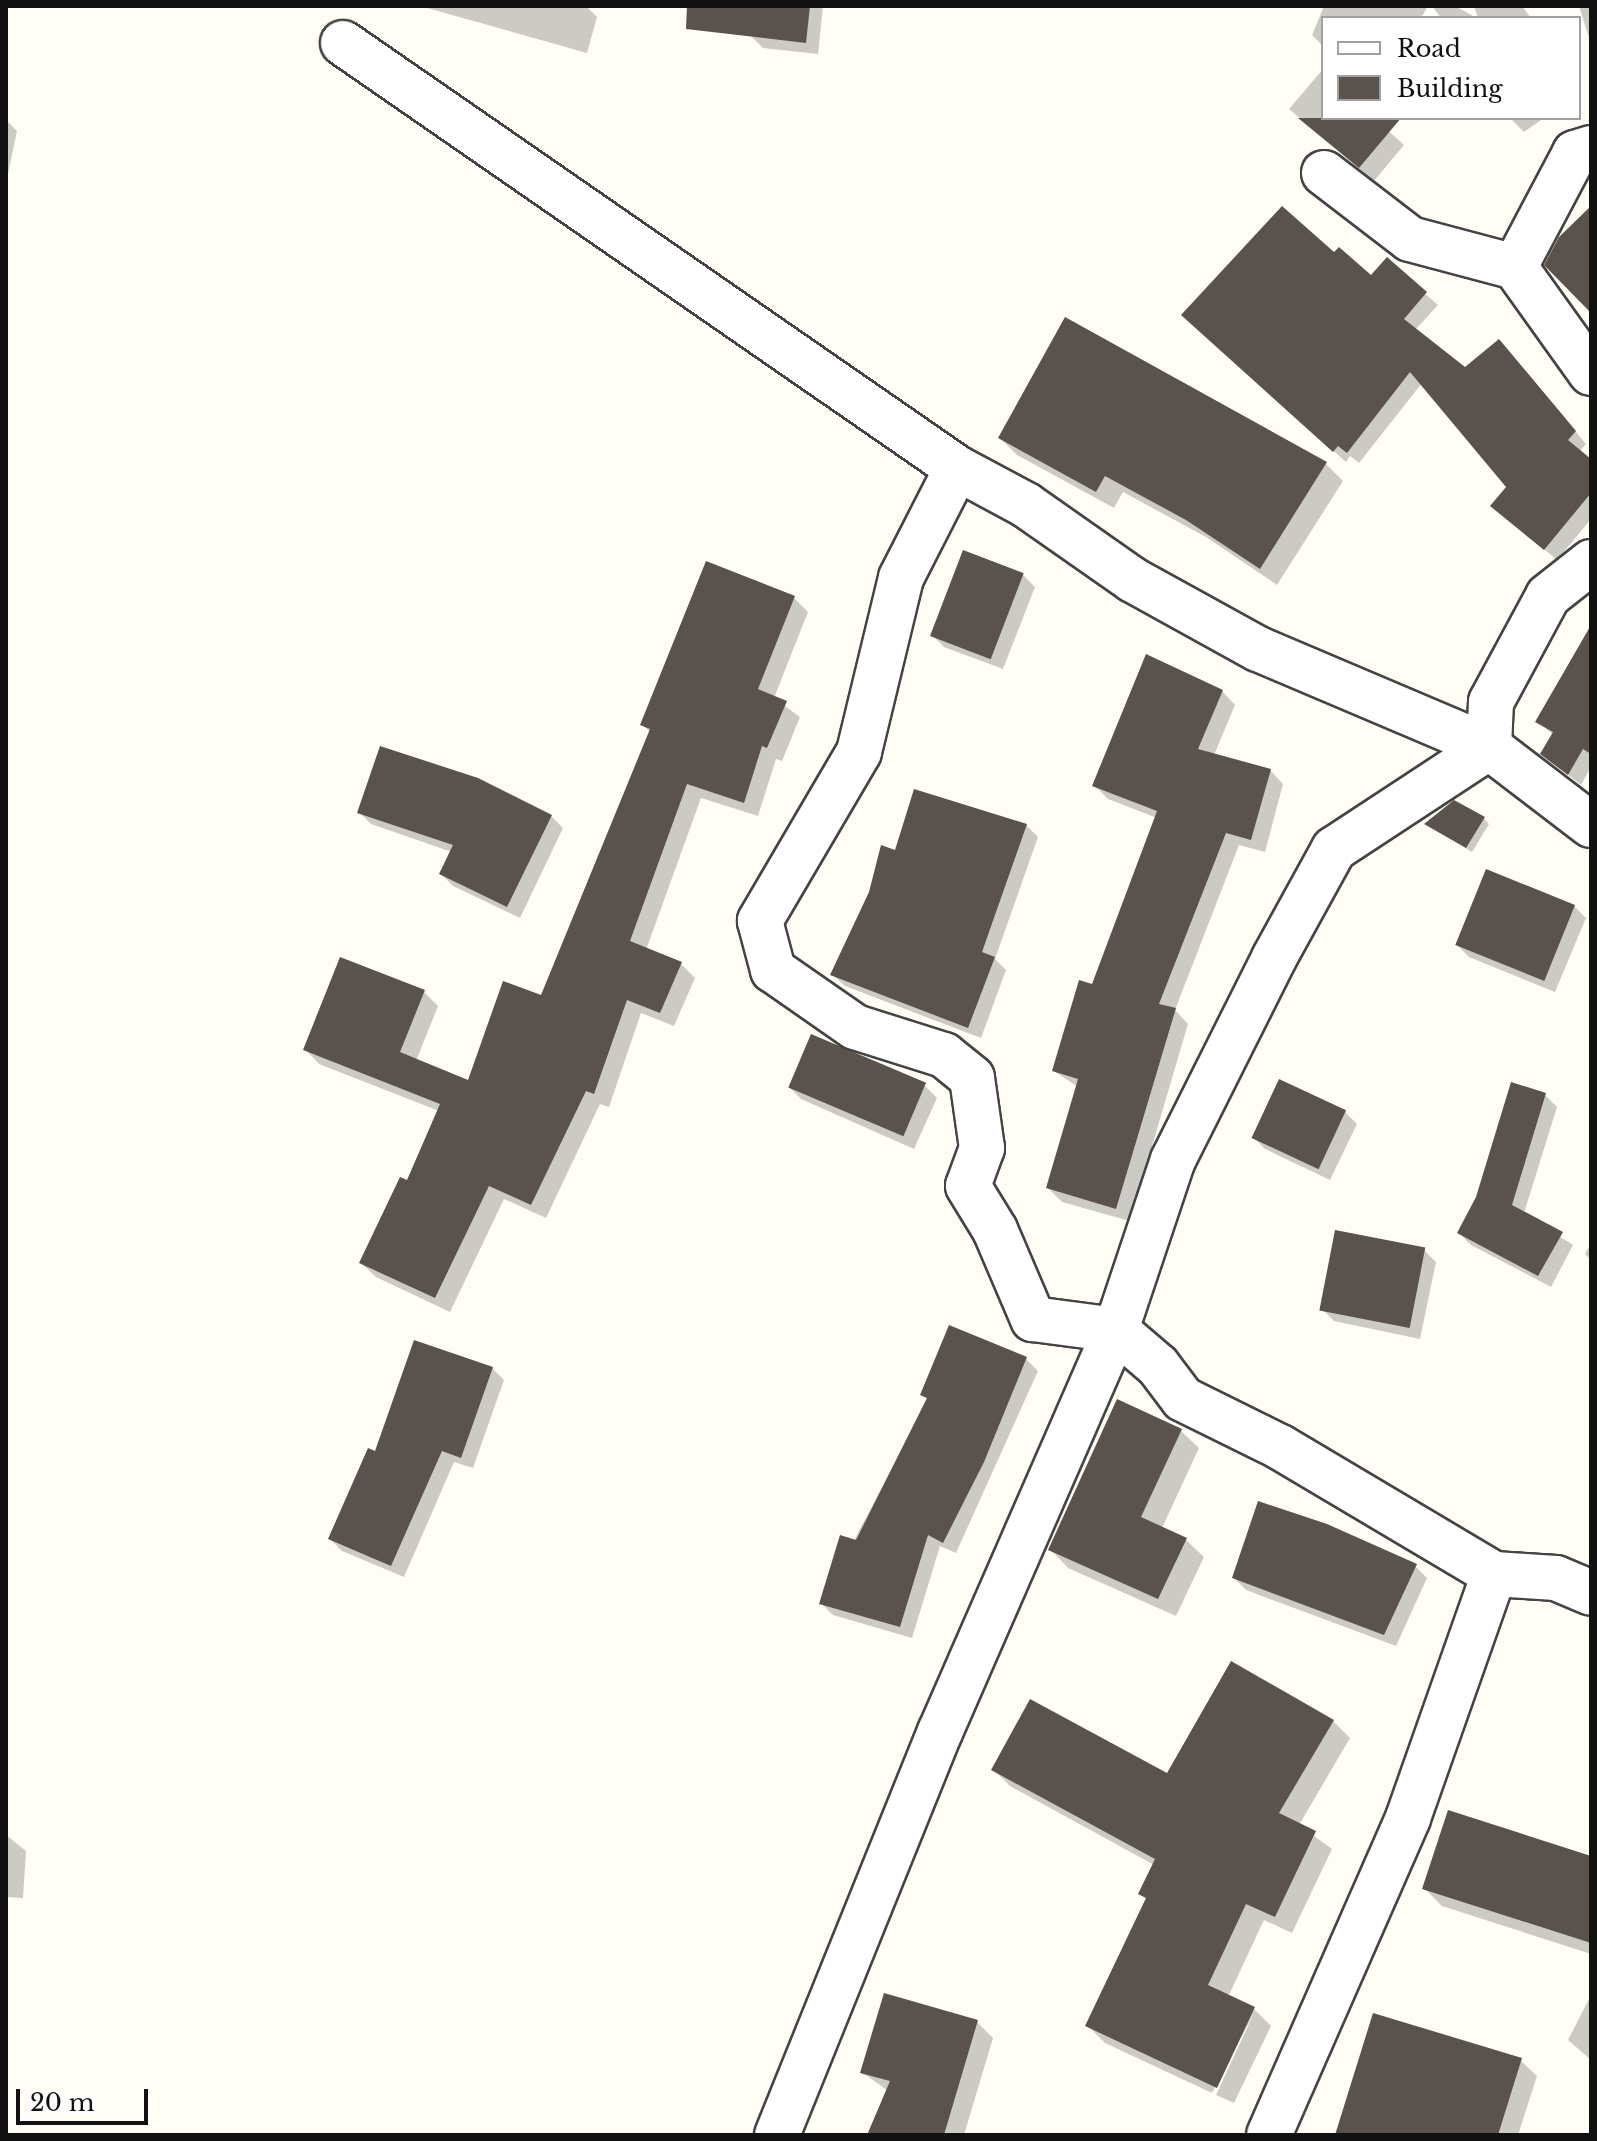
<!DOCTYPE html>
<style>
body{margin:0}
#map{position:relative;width:1597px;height:2141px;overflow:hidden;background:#fffdf5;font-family:"Libre Baskerville",serif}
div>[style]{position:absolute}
.shadow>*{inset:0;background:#0003}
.building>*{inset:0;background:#5a524d;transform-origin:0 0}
.roads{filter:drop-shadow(2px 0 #444) drop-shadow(-2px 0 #444) drop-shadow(0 2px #444) drop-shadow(0 -2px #444)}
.minor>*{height:44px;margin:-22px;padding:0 22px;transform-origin:22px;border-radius:22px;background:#fff}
span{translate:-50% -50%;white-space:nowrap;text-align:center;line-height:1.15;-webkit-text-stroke:8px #fff;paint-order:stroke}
.frame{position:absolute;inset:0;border:8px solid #111;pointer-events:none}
.legend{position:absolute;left:1321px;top:16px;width:260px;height:104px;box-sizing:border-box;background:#fff;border:2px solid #a0a0a0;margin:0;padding:10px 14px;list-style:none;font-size:24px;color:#111}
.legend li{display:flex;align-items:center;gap:16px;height:40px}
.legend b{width:40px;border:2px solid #a0a0a0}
.scale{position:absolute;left:16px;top:2089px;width:132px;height:36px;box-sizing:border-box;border:4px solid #111;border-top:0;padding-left:10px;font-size:24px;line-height:28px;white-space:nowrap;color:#111;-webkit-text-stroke:6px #fff;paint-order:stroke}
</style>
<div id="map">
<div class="shadow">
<i style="clip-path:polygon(420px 6px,586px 6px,597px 17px,587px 53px)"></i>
<i style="clip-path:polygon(754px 6px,823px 6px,818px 54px,763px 48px,751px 36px)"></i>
<i style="clip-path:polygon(1324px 6px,1428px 6px,1421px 18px,1323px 18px,1323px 46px,1312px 35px)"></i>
<i style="clip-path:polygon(1432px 6px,1455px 6px,1477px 18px,1441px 18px)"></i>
<i style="clip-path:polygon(1474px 6px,1522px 6px,1531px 18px,1478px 18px)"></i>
<i style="clip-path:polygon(1579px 6px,1591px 6px,1591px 44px)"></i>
<i style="clip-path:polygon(1323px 69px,1323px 118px,1374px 118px,1404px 145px,1374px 181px,1289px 109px)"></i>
<i style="clip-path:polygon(1510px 118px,1544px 118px,1524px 132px)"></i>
<i style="clip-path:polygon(6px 120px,17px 131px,6px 183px)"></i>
<i style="clip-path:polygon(1334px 255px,1371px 278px,1387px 260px,1438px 305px,1415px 330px,1465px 370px,1511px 354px,1586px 444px,1580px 451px,1591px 461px,1591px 519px,1557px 560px,1492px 506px,1508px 487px,1422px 383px,1359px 463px,1350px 456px,1346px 462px,1195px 327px)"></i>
<i style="clip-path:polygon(1065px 320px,1326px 464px,1343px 481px,1277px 585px,1206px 537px,1123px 492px,1114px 508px,1017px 455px,1000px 438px)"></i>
<i style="clip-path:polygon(1023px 575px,1035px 587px,1003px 669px,944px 647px,932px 635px)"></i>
<i style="clip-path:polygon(794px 598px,808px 612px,774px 698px,800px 717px,782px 761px,776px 759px,758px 816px,701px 798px,646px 950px,680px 963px,695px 978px,674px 1026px,641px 1013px,609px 1107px,600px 1104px,546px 1218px,504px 1199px,450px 1312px,376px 1277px,361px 1263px,408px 1183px,439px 1111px,319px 1064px,305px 1049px,424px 992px,438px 1006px,416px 1061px,469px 1083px,543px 997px,651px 733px,643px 725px)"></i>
<i style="clip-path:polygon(1591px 654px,1591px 767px,1581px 785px,1542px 754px,1553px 735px,1538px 721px)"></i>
<i style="clip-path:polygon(1222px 691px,1235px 705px,1214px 755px,1270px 770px,1283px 784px,1265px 852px,1239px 845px,1175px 1010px,1188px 1024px,1130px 1221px,1062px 1202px,1048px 1188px,1078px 1087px,1054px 1071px,1094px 987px,1157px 818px,1108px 799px,1094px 785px)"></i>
<i style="clip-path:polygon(359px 812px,551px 816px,563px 828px,520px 918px,453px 886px,441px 874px,452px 852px,371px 824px)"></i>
<i style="clip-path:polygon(1484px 819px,1489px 824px,1472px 852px,1427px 824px)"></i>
<i style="clip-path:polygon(1026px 825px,1038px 837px,995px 959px,1006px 970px,981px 1038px,845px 986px,833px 975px,896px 852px)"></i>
<i style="clip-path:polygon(1574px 906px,1586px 918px,1555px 992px,1469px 957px,1457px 945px)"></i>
<i style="clip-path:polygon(925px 1086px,937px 1098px,914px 1149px,801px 1099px,789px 1087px)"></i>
<i style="clip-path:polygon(1545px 1095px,1557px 1107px,1524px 1213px,1573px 1245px,1551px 1287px,1471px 1245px,1459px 1233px)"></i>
<i style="clip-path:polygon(1345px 1112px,1357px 1124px,1330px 1180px,1265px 1149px,1253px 1137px)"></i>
<i style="clip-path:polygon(1591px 1243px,1591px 1260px,1585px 1254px)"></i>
<i style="clip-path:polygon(1424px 1250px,1436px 1262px,1420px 1339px,1334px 1321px,1322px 1309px)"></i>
<i style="clip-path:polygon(1026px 1359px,1038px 1371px,956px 1553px,940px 1546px,912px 1638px,833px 1615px,821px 1603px,928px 1400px,922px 1394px)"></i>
<i style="clip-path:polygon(492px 1368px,504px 1380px,473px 1468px,454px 1462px,404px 1577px,342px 1551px,330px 1539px,377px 1454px)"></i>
<i style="clip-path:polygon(1180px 1430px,1199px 1448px,1162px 1528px,1185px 1539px,1204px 1557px,1176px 1616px,1068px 1568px,1050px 1549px)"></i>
<i style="clip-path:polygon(1415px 1566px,1427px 1578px,1396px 1646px,1246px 1590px,1234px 1578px)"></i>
<i style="clip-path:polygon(1333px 1721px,1350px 1738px,1299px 1825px,1332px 1849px,1292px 1933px,1264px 1920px,1228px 1997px,1254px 2009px,1271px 2026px,1234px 2103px,1216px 2095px,1254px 2013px,1212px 2093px,1105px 2043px,1088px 2026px,1147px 1900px,1141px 1893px,1154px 1865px,1010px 1786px,993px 1769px,1167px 1776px)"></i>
<i style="clip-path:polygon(6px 1835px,26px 1851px,23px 1898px,6px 1897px)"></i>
<i style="clip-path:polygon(1591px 1858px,1591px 1954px,1442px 1906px,1424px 1888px)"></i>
<i style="clip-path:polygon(1591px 1995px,1591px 2060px,1568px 2040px)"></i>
<i style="clip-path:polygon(886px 1996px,977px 2022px,993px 2038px,964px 2135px,869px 2135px,888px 2091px,862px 2072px)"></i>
<i style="clip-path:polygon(1520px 2060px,1537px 2076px,1518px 2135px,1337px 2135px)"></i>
</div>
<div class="building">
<i style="clip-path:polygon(687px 6px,810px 6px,806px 43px,686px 29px)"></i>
<i style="clip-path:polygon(1298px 118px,1401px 118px,1359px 168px)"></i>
<i style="clip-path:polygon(1282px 206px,1334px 252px,1339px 247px,1371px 275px,1387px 257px,1427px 292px,1404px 319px,1465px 367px,1499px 339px,1576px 431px,1568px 440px,1591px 459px,1591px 493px,1544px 550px,1490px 506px,1506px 487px,1410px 372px,1347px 453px,1338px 446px,1333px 452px,1181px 315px)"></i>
<i style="clip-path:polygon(1591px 206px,1591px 313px,1544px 265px,1559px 237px)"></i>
<i style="clip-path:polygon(1065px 317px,1327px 462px,1260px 569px,1186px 520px,1105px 476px,1096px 492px,998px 438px)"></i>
<i style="left:963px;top:550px;width:65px;height:92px;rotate:21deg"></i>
<i style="clip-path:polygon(706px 561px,795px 596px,758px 689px,787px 701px,767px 748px,762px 746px,744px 803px,687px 784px,630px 941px,682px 962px,660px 1013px,627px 1000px,594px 1094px,586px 1091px,531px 1205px,489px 1186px,435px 1298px,359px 1263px,400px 1177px,407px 1180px,440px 1104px,303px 1050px,340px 957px,425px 990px,400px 1052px,468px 1080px,503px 981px,541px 995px,650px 729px,640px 725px)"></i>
<i style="clip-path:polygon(1591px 625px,1591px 754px,1583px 749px,1568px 775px,1540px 754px,1553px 732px,1535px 722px)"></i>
<i style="clip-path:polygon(1146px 654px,1223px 690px,1198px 749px,1271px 769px,1251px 840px,1226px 833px,1159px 1004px,1176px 1008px,1116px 1209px,1046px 1188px,1078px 1079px,1052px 1071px,1079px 980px,1092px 984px,1157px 811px,1092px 786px)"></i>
<i style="clip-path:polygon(380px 746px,478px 778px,552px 815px,507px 907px,439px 874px,453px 845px,357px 813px)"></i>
<i style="clip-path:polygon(914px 789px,1027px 824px,982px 952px,995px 957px,968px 1028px,830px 975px,869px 892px,881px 845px,895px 850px)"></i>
<i style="clip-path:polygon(1454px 800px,1485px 817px,1466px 848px,1424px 824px)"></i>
<i style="left:1486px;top:869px;width:96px;height:82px;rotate:22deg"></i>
<i style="left:811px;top:1034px;width:125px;height:58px;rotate:23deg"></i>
<i style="left:1279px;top:1079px;width:74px;height:65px;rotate:25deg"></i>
<i style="clip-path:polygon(1511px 1082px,1546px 1093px,1512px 1205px,1563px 1232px,1538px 1276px,1457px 1233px,1476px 1197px)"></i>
<i style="left:1335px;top:1230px;width:92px;height:82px;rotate:11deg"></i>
<i style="clip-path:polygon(949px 1325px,1027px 1357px,984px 1462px,943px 1543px,928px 1535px,900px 1627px,819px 1604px,840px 1535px,856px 1540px,927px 1398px,920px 1395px)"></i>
<i style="clip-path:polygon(414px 1340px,493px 1367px,461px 1458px,442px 1451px,391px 1566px,328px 1539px,368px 1448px,375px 1451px)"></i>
<i style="clip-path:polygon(1117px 1399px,1182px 1429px,1141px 1517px,1187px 1538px,1158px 1599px,1048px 1550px)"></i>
<i style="clip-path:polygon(1258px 1501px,1327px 1524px,1417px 1564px,1384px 1635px,1232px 1578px)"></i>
<i style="clip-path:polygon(1231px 1661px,1334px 1720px,1279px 1813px,1316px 1831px,1275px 1917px,1246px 1904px,1208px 1985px,1255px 2007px,1217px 2088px,1085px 2026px,1146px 1898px,1138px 1894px,1155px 1859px,991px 1770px,1030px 1699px,1167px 1773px)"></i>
<i style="clip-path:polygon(1448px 1810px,1591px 1856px,1591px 1943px,1422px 1889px)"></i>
<i style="clip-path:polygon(884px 1993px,978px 2020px,944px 2135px,867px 2135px,890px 2081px,860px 2073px)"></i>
<i style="clip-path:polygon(1373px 2013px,1522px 2058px,1498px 2135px,1335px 2135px)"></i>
</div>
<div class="roads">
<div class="minor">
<i style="left:343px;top:43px;width:747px;rotate:34.69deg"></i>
<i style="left:1591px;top:148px;width:17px;rotate:163deg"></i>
<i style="left:1575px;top:153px;width:129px;rotate:117.8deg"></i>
<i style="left:1515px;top:267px;width:130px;rotate:54.4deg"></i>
<i style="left:1324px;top:173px;width:108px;rotate:37.5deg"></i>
<i style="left:1410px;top:239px;width:109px;rotate:14.9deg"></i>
<i style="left:1489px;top:747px;width:45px;rotate:-87.5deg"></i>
<i style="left:1491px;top:702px;width:120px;rotate:-61.7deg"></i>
<i style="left:1548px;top:596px;width:55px;rotate:-38.3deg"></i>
<i style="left:1591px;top:825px;width:128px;rotate:-142.6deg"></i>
<i style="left:1489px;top:747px;width:251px;rotate:-157deg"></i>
<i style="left:1258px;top:649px;width:143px;rotate:-151.1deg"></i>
<i style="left:1133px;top:580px;width:131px;rotate:-145deg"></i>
<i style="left:1026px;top:505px;width:78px;rotate:-151.8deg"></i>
<i style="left:957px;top:468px;width:123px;rotate:117deg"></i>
<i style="left:901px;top:578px;width:179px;rotate:103.6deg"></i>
<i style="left:859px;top:752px;width:196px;rotate:120.4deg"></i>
<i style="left:760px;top:921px;width:51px;rotate:75.1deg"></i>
<i style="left:773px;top:970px;width:100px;rotate:34.8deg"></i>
<i style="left:855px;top:1027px;width:93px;rotate:17.5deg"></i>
<i style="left:944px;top:1055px;width:36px;rotate:39deg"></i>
<i style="left:972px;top:1078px;width:71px;rotate:81.9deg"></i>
<i style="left:982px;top:1148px;width:40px;rotate:110.2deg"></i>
<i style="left:968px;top:1186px;width:52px;rotate:58.5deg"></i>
<i style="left:995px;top:1230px;width:97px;rotate:66.9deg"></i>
<i style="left:1033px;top:1319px;width:84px;rotate:7.5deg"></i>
<i style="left:1116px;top:1330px;width:55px;rotate:40.6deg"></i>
<i style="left:1158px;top:1366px;width:41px;rotate:52.9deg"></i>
<i style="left:1183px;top:1399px;width:108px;rotate:26.3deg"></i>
<i style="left:1280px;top:1447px;width:249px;rotate:30.7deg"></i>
<i style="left:1494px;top:1574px;width:62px;rotate:3.7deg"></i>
<i style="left:1556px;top:1578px;width:38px;rotate:23deg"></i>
<i style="left:777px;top:2135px;width:435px;rotate:-68deg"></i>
<i style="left:940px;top:1732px;width:439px;rotate:-66.4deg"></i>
<i style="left:1116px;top:1330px;width:179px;rotate:-71.5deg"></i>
<i style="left:1173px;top:1160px;width:226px;rotate:-63.4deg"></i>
<i style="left:1274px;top:958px;width:124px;rotate:-61.2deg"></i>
<i style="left:1334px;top:849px;width:186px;rotate:-33.3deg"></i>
<i style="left:1269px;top:2135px;width:346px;rotate:-66.3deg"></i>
<i style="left:1408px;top:1818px;width:259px;rotate:-70.6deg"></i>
</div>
</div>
<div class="frame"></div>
<ul class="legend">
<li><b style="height:10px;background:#fff"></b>Road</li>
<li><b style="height:22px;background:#5a524d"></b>Building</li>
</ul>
<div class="scale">20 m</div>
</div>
